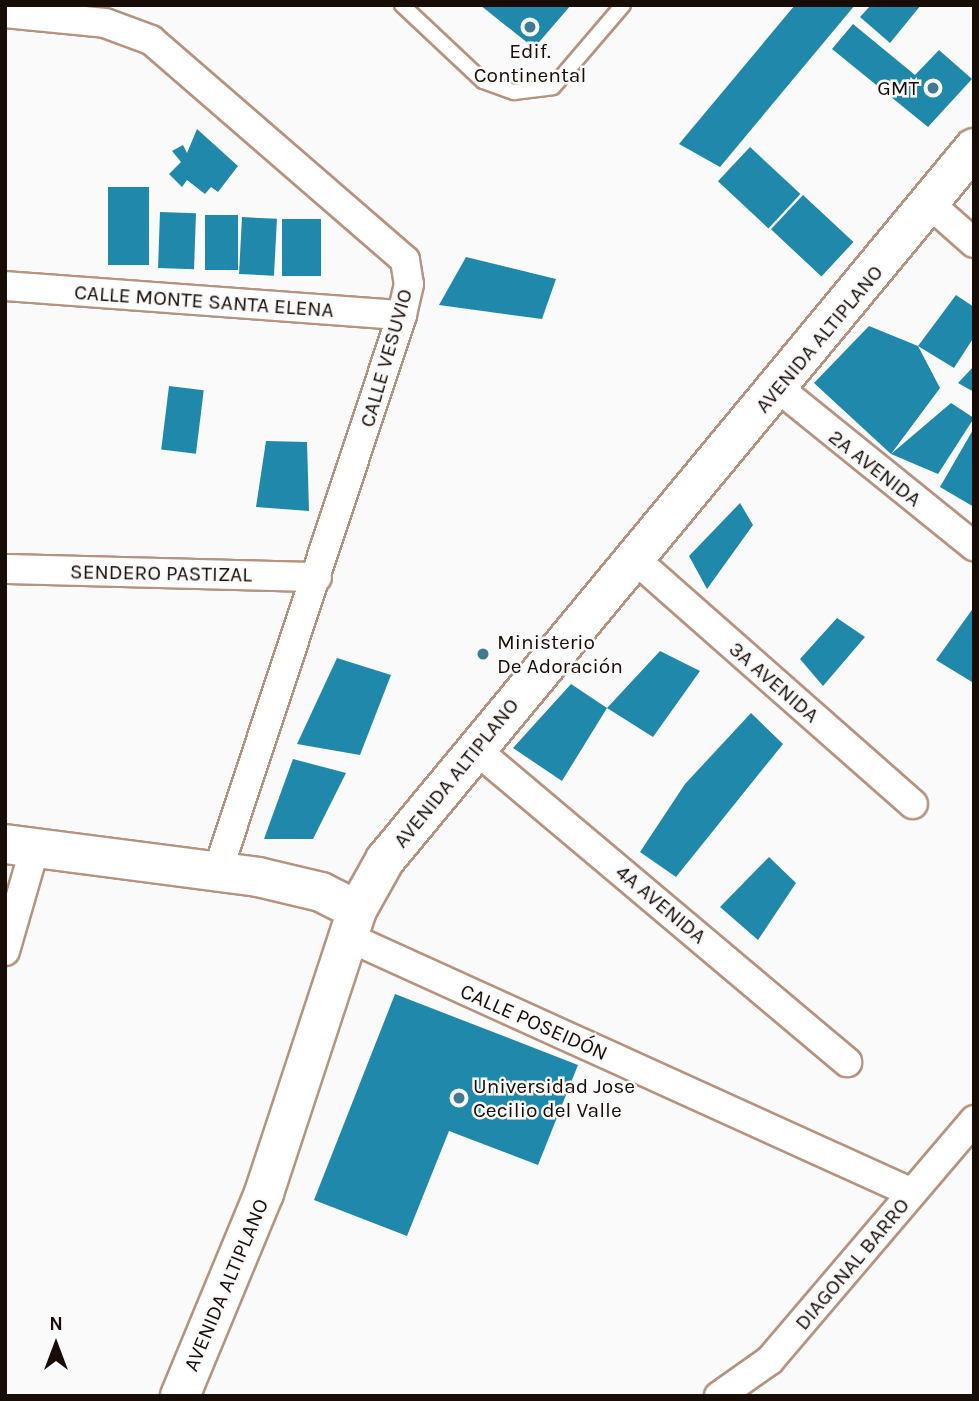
<!DOCTYPE html>
<meta charset="utf-8">
<style>
body{margin:0}
#map{position:relative;width:979px;height:1401px;overflow:hidden;background:#fafafa;font-family:Karla,sans-serif}
div>[style]{position:absolute}
.building>*{inset:0;background:#2088ab;transform-origin:0 0}
.roads{filter:drop-shadow(2px 0 #b69380) drop-shadow(-2px 0 #b69380) drop-shadow(0 2px #b69380) drop-shadow(0 -2px #b69380)}
.lane>*{height:14px;margin:-7px;padding:0 7px;transform-origin:7px;border-radius:7px;background:#fff}
.street>*{height:28px;margin:-14px;padding:0 14px;transform-origin:14px;border-radius:14px;background:#fff}
.secondary>*{height:38px;margin:-19px;padding:0 19px;transform-origin:19px;border-radius:19px;background:#fff}
.dots>*{width:19px;height:19px;translate:-50% -50%;box-sizing:border-box;border:4px solid #fafafa;border-radius:50%}
span{translate:-50% -50%;white-space:nowrap;text-align:center;line-height:1.15;-webkit-text-stroke:5px #fafafa;paint-order:stroke}
.poi-label{font-size:21px;color:#180c06}
.right{translate:-100% -50%;text-align:right}
.left{translate:0 -50%;text-align:left}
.street-label{font-size:21px;color:#180c06}
.frame{position:absolute;inset:0;border:7px solid #180c06;pointer-events:none}
.north{position:absolute;left:21px;top:1310px;width:70px;height:70px;-webkit-text-stroke:5px #fafafa;paint-order:stroke;rotate:0deg;font-size:19px;font-weight:700;line-height:28px;text-align:center;color:#180c06}
.north::after{content:'';display:block;margin:auto;width:24px;height:32px;background:#180c06;clip-path:polygon(50% 0,100% 100%,50% 72%,0 100%)}
</style>
<div id="map">
<div class="building">
<i style="clip-path:polygon(480px 5px,571px 5px,534px 48px)"></i>
<i style="clip-path:polygon(795px 5px,855px 5px,720px 167px,679px 144px)"></i>
<i style="clip-path:polygon(871px 5px,921px 5px,890px 43px,860px 17px)"></i>
<i style="clip-path:polygon(853px 24px,915px 75px,939px 50px,972px 79px,928px 127px,832px 49px)"></i>
<i style="clip-path:polygon(197px 129px,238px 166px,218px 192px,211px 187px,205px 194px,187px 180px,182px 187px,169px 174px,181px 162px,172px 151px,183px 145px,187px 153px)"></i>
<i style="left:750px;top:147px;width:69px;height:47px;rotate:43deg"></i>
<i style="left:108px;top:187px;width:41px;height:78px"></i>
<i style="left:803px;top:195px;width:69px;height:47px;rotate:43deg"></i>
<i style="left:160px;top:212px;width:36px;height:56px;rotate:2deg"></i>
<i style="left:205px;top:215px;width:33px;height:55px"></i>
<i style="left:242px;top:217px;width:35px;height:57px;rotate:3deg"></i>
<i style="left:282px;top:219px;width:39px;height:57px"></i>
<i style="clip-path:polygon(466px 257px,556px 279px,542px 319px,439px 305px)"></i>
<i style="clip-path:polygon(956px 295px,974px 307px,974px 337px,954px 368px,918px 346px)"></i>
<i style="clip-path:polygon(869px 326px,918px 346px,940px 388px,891px 454px,951px 403px,974px 418px,938px 474px,891px 454px,814px 383px)"></i>
<i style="clip-path:polygon(974px 366px,974px 392px,958px 383px)"></i>
<i style="left:169px;top:386px;width:35px;height:64px;rotate:7deg"></i>
<i style="clip-path:polygon(974px 428px,974px 507px,940px 487px)"></i>
<i style="clip-path:polygon(266px 441px,307px 442px,309px 511px,256px 507px)"></i>
<i style="clip-path:polygon(740px 503px,753px 525px,707px 589px,689px 556px)"></i>
<i style="clip-path:polygon(974px 607px,974px 679px,972px 682px,936px 660px)"></i>
<i style="clip-path:polygon(837px 618px,865px 637px,823px 686px,800px 659px)"></i>
<i style="clip-path:polygon(660px 651px,700px 671px,653px 737px,607px 708px,562px 781px,513px 748px,571px 684px,607px 708px)"></i>
<i style="clip-path:polygon(337px 658px,391px 675px,360px 755px,297px 744px)"></i>
<i style="clip-path:polygon(751px 713px,783px 744px,676px 877px,640px 852px,685px 784px)"></i>
<i style="clip-path:polygon(293px 759px,346px 773px,313px 839px,264px 839px)"></i>
<i style="clip-path:polygon(769px 857px,796px 883px,758px 940px,720px 907px)"></i>
<i style="clip-path:polygon(395px 994px,578px 1065px,538px 1165px,449px 1131px,407px 1236px,314px 1200px)"></i>
</div>
<div class="roads">
<div class="lane">
<i style="left:402px;top:5px;width:111px;rotate:43.2deg"></i>
<i style="left:483px;top:81px;width:33px;rotate:20deg"></i>
<i style="left:514px;top:92px;width:39px;rotate:-7deg"></i>
<i style="left:553px;top:87px;width:108px;rotate:-49.5deg"></i>
</div>
<div class="street">
<i style="left:5px;top:13px;width:100px;rotate:5.7deg"></i>
<i style="left:105px;top:23px;width:49px;rotate:20.3deg"></i>
<i style="left:151px;top:40px;width:336px;rotate:40.9deg"></i>
<i style="left:405px;top:260px;width:24px;rotate:81deg"></i>
<i style="left:409px;top:284px;width:32px;rotate:103deg"></i>
<i style="left:402px;top:315px;width:591px;rotate:108.34deg"></i>
<i style="left:931px;top:205px;width:57px;rotate:41.5deg"></i>
<i style="left:5px;top:286px;width:398px;rotate:4.2deg"></i>
<i style="left:778px;top:388px;width:252px;rotate:38.9deg"></i>
<i style="left:636px;top:560px;width:369px;rotate:41.4deg"></i>
<i style="left:5px;top:569px;width:312px;rotate:1.5deg"></i>
<i style="left:474px;top:748px;width:488px;rotate:40.1deg"></i>
<i style="left:348px;top:937px;width:619px;rotate:24.41deg"></i>
<i style="left:5px;top:951px;width:108px;rotate:-73.9deg"></i>
<i style="left:719px;top:1396px;width:62px;rotate:-35.2deg"></i>
<i style="left:770px;top:1360px;width:315px;rotate:-49.6deg"></i>
</div>
<div class="secondary">
<i style="left:5px;top:844px;width:255px;rotate:7.4deg"></i>
<i style="left:258px;top:877px;width:65px;rotate:13.4deg"></i>
<i style="left:321px;top:892px;width:40px;rotate:26.6deg"></i>
<i style="left:180px;top:1396px;width:220px;rotate:-67.5deg"></i>
<i style="left:264px;top:1193px;width:298px;rotate:-71.8deg"></i>
<i style="left:357px;top:910px;width:57px;rotate:-60.8deg"></i>
<i style="left:385px;top:860px;width:924px;rotate:-50.4deg"></i>
</div>
</div>
<div class="dots">
<i style="left:530px;top:27px;background:#3f7a92"></i>
<i style="left:933px;top:88px;background:#3f7a92"></i>
<i style="left:483px;top:654px;background:#3f7a92"></i>
<i style="left:459px;top:1098px;background:#3f7a92"></i>
</div>
<div class="poi-label">
<span style="left:530px;top:63px">Edif.<br>Continental</span>
<span class="right" style="left:919px;top:88px">GMT</span>
<span class="left" style="left:497px;top:654px">Ministerio<br>De Adoración</span>
<span class="left" style="left:473px;top:1098px">Universidad Jose<br>Cecilio del Valle</span>
</div>
<div class="street-label">
<span style="left:204px;top:301px;rotate:4deg">CALLE MONTE SANTA ELENA</span>
<span style="left:819px;top:339px;rotate:-50deg">AVENIDA ALTIPLANO</span>
<span style="left:386px;top:358px;rotate:-74deg">CALLE VESUVIO</span>
<span style="left:875px;top:468px;rotate:38deg">2A AVENIDA</span>
<span style="left:161px;top:573px;rotate:1deg">SENDERO PASTIZAL</span>
<span style="left:774px;top:682px;rotate:41deg">3A AVENIDA</span>
<span style="left:456px;top:773px;rotate:-51deg">AVENIDA ALTIPLANO</span>
<span style="left:661px;top:904px;rotate:40deg">4A AVENIDA</span>
<span style="left:534px;top:1022px;rotate:24deg">CALLE POSEIDÓN</span>
<span style="left:852px;top:1264px;rotate:-50deg">DIAGONAL BARRO</span>
<span style="left:226px;top:1285px;rotate:-67deg">AVENIDA ALTIPLANO</span>
</div>
<div class="frame"></div>
<div class="north">N</div>
</div>
